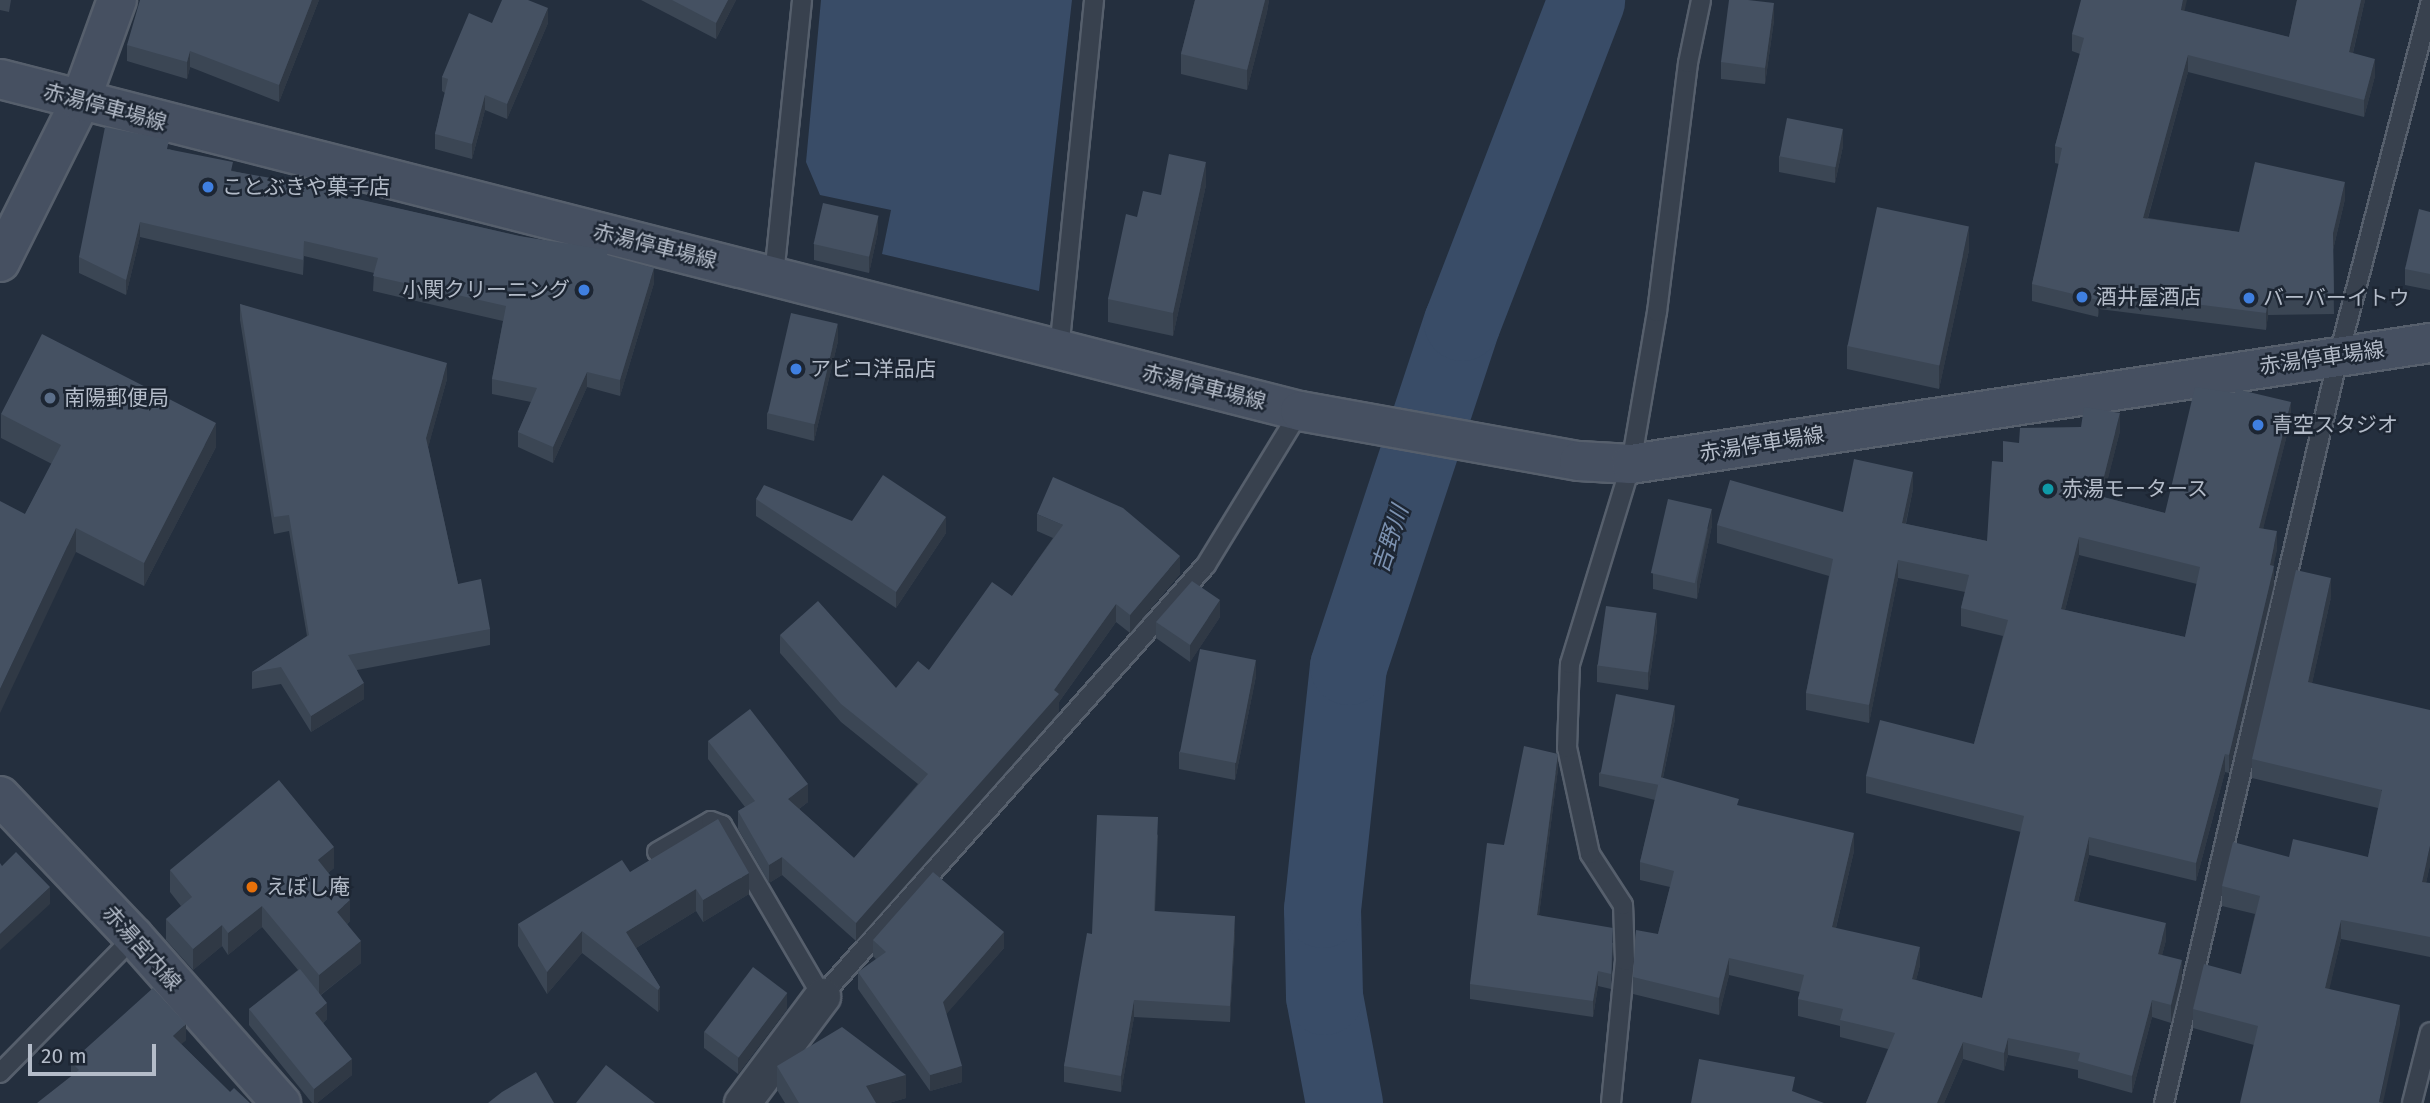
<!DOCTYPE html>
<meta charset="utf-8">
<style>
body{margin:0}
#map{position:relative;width:2430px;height:1103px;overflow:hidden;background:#242f3e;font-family:"Fira Sans","Noto Sans JP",sans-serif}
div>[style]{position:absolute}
.water>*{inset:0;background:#394c67}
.river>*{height:77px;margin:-38.5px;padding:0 38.5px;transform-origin:38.5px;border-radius:38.5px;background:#394c67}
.roads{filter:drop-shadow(2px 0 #565f6c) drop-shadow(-2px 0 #565f6c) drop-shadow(0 2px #565f6c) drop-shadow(0 -2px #565f6c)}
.lane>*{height:18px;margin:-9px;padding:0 9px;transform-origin:9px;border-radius:9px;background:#38414e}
.street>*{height:35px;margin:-17.5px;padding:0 17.5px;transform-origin:17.5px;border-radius:17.5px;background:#38414e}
.secondary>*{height:38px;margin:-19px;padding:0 19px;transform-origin:19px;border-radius:19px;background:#465061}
.wall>*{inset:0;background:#3b4654}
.shaded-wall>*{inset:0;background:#303945}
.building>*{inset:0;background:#455162;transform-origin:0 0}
.dots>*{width:19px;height:19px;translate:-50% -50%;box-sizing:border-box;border:4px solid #1d2633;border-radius:50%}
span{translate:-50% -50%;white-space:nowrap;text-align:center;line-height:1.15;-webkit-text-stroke:5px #1d2633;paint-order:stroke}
.street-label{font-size:21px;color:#b4bcc9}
.poi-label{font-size:21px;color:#b4bcc9}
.left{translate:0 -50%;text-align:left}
.right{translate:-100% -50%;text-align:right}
.water-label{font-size:23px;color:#7c92b1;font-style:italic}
.scale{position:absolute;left:28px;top:1044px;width:128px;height:32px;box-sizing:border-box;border:4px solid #b4bcc9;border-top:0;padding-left:9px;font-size:21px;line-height:24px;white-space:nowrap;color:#b4bcc9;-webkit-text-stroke:5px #1d2633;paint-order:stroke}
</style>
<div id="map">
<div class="water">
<i style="clip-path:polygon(821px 0,1072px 0,1039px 291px,882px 254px,891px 210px,820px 195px,806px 162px)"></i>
</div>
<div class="river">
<i style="left:1344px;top:1103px;width:109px;rotate:-100.6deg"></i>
<i style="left:1324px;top:996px;width:87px;rotate:-91.3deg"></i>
<i style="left:1322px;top:909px;width:244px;rotate:-83.9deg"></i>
<i style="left:1348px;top:666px;width:362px;rotate:-71.7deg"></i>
<i style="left:1462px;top:322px;width:345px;rotate:-68.9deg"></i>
</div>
<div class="roads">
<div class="lane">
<i style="left:774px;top:276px;width:277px;rotate:-84.2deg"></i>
<i style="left:1059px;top:351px;width:353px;rotate:-84.3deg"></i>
<i style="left:657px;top:852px;width:62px;rotate:-29.9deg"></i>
<i style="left:711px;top:821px;width:12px;rotate:20deg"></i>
<i style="left:722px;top:825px;width:198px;rotate:59.7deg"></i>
<i style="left:822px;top:996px;width:577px;rotate:-48.3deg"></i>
<i style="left:1206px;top:565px;width:180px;rotate:-58.6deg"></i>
<i style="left:0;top:1073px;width:191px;rotate:-45.4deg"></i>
<i style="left:1611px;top:1103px;width:143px;rotate:-84.4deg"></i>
<i style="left:1625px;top:961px;width:56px;rotate:-92deg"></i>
<i style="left:1623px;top:905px;width:61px;rotate:-122.9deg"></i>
<i style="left:1590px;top:854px;width:108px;rotate:-102.2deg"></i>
<i style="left:1567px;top:748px;width:84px;rotate:-88deg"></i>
<i style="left:1570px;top:664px;width:209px;rotate:-73deg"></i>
<i style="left:1631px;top:464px;width:154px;rotate:-80.3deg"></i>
<i style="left:1657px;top:312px;width:251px;rotate:-82.9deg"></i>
<i style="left:1688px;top:63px;width:64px;rotate:-78.3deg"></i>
<i style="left:2164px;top:1103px;width:769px;rotate:-76.85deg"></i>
<i style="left:2339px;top:354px;width:362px;rotate:-75.4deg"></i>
<i style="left:2412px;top:1103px;width:73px;rotate:-75.8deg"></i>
</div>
<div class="street">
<i style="left:742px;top:1103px;width:134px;rotate:-53.2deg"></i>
</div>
<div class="secondary">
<i style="left:0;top:79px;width:1342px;rotate:14.33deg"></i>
<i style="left:1300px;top:411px;width:283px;rotate:10.2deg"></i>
<i style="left:1579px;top:461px;width:52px;rotate:3.3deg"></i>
<i style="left:1631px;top:464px;width:808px;rotate:-8.61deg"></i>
<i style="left:0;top:262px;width:179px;rotate:-63.4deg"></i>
<i style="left:80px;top:102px;width:109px;rotate:-70.1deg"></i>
<i style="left:0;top:796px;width:195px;rotate:46.5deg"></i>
<i style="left:134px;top:937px;width:222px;rotate:48.5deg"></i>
</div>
</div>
<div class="wall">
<i style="clip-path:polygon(0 0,11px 0,9px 12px,0 10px)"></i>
<i style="clip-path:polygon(319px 0,279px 102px,190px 67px,187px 79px,127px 61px,127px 45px)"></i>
<i style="clip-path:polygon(641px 0,736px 0,716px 39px)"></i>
<i style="clip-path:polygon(1195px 0,1269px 0,1267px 12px,1247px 90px,1181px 74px,1181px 54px)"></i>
<i style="clip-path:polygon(2297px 0,2365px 0,2353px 53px,2375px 76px,2364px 117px,2188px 72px,2148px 218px,2239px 232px,2345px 199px,2333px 250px,2334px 314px,2268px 315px,2266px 330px,2099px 309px,2098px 317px,2032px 301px,2032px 284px,2059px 164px,2055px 163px,2055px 146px,2080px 54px,2072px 51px,2072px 34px,2185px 11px,2289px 37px)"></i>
<i style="clip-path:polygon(1774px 20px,1765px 84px,1721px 79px,1721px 62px)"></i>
<i style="clip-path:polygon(492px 23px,548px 23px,507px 119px,485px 110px,472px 159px,435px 149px,435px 134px,445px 93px,442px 91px,442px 77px)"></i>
<i style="clip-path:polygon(1843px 146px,1835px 183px,1779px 172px,1779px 156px)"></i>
<i style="clip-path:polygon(169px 149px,233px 171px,608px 256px,654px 283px,620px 396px,587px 387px,553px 463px,518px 447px,518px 432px,531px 402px,492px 394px,492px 379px,503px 321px,373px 291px,374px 273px,304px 256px,303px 275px,140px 237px,126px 295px,79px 273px,79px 257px)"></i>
<i style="clip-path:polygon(1206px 185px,1173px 336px,1108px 322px,1108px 299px,1137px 217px,1161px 195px)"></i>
<i style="clip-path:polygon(2430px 212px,2430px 290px,2405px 285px,2405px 269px)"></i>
<i style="clip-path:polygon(878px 232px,869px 273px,814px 260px,814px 244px)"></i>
<i style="clip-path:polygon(1969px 250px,1939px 389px,1847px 369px,1847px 346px)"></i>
<i style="clip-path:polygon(240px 304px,447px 379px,428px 447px,458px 584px,490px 629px,490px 645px,357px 670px,364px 699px,311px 732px,281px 684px,252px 689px,252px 672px,307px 636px,289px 531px,274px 534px,240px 320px)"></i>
<i style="clip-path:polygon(838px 341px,814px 441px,767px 429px,767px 413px)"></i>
<i style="clip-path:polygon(1px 414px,216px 447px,144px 586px,76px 552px,25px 514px,52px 464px,1px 438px)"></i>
<i style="clip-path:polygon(evenodd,2291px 419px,2263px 528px,2277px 549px,2273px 566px,2274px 584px,2229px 773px,2225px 772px,2196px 881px,2089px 855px,2078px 902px,2166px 940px,2162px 955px,2182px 978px,2171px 1023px,2152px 1017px,2132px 1093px,2078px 1078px,2078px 1070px,2008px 1055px,2004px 1071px,1963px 1059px,1944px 1103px,1866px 1103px,1888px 1049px,1840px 1037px,1840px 1026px,1798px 1016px,1798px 999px,1800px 992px,1729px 975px,1719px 1015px,1633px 994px,1633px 977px,1658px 934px,1670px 887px,1640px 880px,1640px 862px,1655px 800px,1599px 786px,1599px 773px,1675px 719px,1663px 778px,1739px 806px,1854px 851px,1836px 928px,1920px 965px,1916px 980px,1982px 998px,2021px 832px,1866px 793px,1866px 776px,1974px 744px,2003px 636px,1961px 626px,1961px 608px,1965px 592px,1898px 578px,1869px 723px,1806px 710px,1806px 693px,1829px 576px,1717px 543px,1717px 525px,1843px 512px,1913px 489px,1906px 524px,1987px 541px,2003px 462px,2019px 443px,2120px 431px,2103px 497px,2165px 513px,2291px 419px,2079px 555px,2197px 584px,2185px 637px,2065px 610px,2079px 555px)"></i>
<i style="clip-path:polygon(756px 499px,852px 521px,946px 533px,896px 608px,756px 516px)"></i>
<i style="clip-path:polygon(1037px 514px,1180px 574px,1130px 633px,1116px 622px,1059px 702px,1059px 712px,856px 941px,782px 875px,769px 883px,738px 829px,738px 811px,745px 807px,708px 759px,708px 741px,808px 802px,799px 809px,854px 858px,918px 784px,841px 722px,780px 653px,780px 635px,896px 688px,929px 670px,1012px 596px,1053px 538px,1037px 531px)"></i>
<i style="clip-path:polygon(1712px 525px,1697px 599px,1653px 589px,1653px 573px)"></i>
<i style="clip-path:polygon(2331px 597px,2312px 683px,2430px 865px,2426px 883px,2430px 883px,2430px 957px,2341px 939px,2329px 989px,2400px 1025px,2254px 1045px,2193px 1028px,2193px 1009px,2241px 974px,2255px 914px,2222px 906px,2222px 886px,2289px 857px,2368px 857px,2378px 808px,2252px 778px,2252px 759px)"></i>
<i style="clip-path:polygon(1220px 617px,1190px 662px,1156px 638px,1156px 622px)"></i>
<i style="clip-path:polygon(1657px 629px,1648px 690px,1597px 682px,1597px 665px)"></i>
<i style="clip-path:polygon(1256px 676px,1235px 780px,1179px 769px,1179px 752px)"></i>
<i style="clip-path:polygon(1558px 769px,1539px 915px,1613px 943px,1611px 989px,1598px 986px,1593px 1017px,1470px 999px,1470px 984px,1504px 845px)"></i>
<i style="clip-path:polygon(1158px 834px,1155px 911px,1235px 932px,1230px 1022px,1134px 1017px,1121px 1092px,1064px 1082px,1064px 1066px,1092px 934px)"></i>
<i style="clip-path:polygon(334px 868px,328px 873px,350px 921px,347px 924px,361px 963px,321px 995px,327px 1019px,323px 1023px,352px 1075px,317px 1103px,312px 1103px,249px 1025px,249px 1009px,298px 970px,262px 927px,228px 955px,222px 946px,193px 970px,166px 940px,166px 919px,181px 906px,170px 892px,170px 870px)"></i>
<i style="clip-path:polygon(630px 872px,749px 894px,703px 922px,696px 911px,636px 948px,660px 987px,660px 1009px,658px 1012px,582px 953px,547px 994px,518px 946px,518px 924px)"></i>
<i style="clip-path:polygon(873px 940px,1004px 948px,946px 1014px,962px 1082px,930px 1091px,858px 989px,858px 972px,876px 959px,873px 956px)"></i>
<i style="clip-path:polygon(787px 1009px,738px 1074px,704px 1048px,704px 1032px)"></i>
<i style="clip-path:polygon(186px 1040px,181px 1044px,230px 1092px,71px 1076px,71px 1062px)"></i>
<i style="clip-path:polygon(777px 1066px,906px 1098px,889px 1103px,785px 1103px,777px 1090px)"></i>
</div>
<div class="shaded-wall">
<i style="clip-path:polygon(312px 0,319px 0,279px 102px,279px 85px)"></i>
<i style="clip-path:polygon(728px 0,736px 0,716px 39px,716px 23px)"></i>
<i style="clip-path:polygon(1265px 0,1269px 0,1267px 12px,1247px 90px,1247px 70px)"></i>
<i style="clip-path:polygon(2183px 0,2187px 0,2181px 27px,2181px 10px)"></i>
<i style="clip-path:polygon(2361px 0,2365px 0,2349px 69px,2349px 52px)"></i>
<i style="clip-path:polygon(1774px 3px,1774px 20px,1765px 84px,1765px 68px)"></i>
<i style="clip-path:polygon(548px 8px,548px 23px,507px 119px,507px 104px)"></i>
<i style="clip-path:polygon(190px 51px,190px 67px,187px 79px,187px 62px)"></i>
<i style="clip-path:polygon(2188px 55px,2188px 72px,2143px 235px,2143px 218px)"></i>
<i style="clip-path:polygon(2375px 59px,2375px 76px,2364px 117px,2364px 100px)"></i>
<i style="clip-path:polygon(485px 95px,485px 110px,472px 159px,472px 144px)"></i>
<i style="clip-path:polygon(1843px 129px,1843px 146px,1835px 183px,1835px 167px)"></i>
<i style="clip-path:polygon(1206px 162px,1206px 185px,1173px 336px,1173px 313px)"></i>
<i style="clip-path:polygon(2345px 182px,2345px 199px,2333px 250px,2333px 233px)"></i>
<i style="clip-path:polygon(878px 216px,878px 232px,869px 273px,869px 256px)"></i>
<i style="clip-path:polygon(140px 222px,140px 237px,126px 295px,126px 280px)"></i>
<i style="clip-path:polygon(1969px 227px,1969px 250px,1939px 389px,1939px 365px)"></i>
<i style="clip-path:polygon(654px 268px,654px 283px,620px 396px,620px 380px)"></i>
<i style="clip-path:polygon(2099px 292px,2099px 309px,2098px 317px,2098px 300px)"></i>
<i style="clip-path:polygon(2268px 298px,2268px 315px,2266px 330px,2266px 313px)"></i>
<i style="clip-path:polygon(838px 324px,838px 341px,814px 441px,814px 424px)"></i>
<i style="clip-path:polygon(447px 363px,447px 379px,426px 455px,426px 438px)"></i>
<i style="clip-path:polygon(587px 372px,587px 387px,553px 463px,553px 447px)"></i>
<i style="clip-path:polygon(2291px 402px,2291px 419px,2259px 545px,2259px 528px)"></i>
<i style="clip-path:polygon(2120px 413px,2120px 431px,2099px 514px,2099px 496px)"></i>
<i style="clip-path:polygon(216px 423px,216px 447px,144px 586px,144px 563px)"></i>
<i style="clip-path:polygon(1913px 472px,1913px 489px,1902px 540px,1902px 523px)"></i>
<i style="clip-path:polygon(1712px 509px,1712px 525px,1697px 599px,1697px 582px)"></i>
<i style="clip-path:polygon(946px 517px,946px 533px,896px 608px,896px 592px)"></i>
<i style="clip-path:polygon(76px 528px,76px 552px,0 713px,0 689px)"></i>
<i style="clip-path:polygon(2277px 531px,2277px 549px,2270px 583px,2270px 565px)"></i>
<i style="clip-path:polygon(2079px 537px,2079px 555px,2061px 626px,2061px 609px)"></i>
<i style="clip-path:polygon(1180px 556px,1180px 574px,1130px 633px,1130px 615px)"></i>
<i style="clip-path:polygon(1898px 560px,1898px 578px,1869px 723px,1869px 705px)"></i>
<i style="clip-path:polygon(2274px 566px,2274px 584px,2229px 773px,2229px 755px)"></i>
<i style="clip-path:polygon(2331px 578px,2331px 597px,2308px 702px,2308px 682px)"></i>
<i style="clip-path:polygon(1220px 600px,1220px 617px,1190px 662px,1190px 645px)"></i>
<i style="clip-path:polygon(1116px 604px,1116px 622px,1059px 702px,1059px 712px,856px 941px,856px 923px,1054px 690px)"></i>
<i style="clip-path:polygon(1657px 613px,1657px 629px,1648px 690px,1648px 673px)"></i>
<i style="clip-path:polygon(1256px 660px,1256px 676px,1235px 780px,1235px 764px)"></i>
<i style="clip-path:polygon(364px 683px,364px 699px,311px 732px,311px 716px)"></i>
<i style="clip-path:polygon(1675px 706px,1675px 719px,1658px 801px,1658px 788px)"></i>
<i style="clip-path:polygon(1558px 754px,1558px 769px,1537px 930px,1537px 915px)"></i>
<i style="clip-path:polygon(2225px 754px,2225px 772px,2196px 881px,2196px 863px)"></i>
<i style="clip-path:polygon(808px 784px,808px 802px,788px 817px,788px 799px)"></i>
<i style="clip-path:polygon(1854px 833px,1854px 851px,1832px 944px,1832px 927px)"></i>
<i style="clip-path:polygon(2089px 837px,2089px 855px,2074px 918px,2074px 901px)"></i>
<i style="clip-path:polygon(2430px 846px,2430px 865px,2422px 901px,2422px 882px)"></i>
<i style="clip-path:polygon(334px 847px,334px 868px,318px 881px,318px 860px)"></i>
<i style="clip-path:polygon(782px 857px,782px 875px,769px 883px,769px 865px)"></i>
<i style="clip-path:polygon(749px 873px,749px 894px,703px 922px,703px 900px)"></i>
<i style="clip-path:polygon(50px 887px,50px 904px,0 950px,0 934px)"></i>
<i style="clip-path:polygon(696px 889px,696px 911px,626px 954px,626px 932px)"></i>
<i style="clip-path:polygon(350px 900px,350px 921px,337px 933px,337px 912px)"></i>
<i style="clip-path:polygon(262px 906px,262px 927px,228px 955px,228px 933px)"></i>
<i style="clip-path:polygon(1235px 916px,1235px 932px,1230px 1022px,1230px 1006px)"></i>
<i style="clip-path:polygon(2341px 920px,2341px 939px,2325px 1008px,2325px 988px)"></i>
<i style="clip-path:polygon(2166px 923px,2166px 940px,2158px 971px,2158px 954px)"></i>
<i style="clip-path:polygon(222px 925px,222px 946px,193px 970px,193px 949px)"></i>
<i style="clip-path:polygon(582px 931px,582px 953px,547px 994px,547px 972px)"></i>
<i style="clip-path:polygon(1004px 932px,1004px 948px,943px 1018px,943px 1002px)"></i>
<i style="clip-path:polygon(361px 941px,361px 963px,319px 996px,319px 975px)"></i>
<i style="clip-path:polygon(1920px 947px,1920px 965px,1912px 996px,1912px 979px)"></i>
<i style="clip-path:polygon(1729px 958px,1729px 975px,1719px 1015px,1719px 998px)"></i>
<i style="clip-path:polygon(2182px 960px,2182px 978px,2171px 1023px,2171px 1005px)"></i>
<i style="clip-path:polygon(1598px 971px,1598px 986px,1593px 1017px,1593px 1001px)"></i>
<i style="clip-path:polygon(660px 987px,660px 1009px,658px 1012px,658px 990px)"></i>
<i style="clip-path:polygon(787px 993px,787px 1009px,738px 1074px,738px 1058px)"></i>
<i style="clip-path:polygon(1134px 1000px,1134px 1017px,1121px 1092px,1121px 1076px)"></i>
<i style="clip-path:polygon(2152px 1000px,2152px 1017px,2132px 1093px,2132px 1076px)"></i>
<i style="clip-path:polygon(327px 1003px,327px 1019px,315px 1029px,315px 1013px)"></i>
<i style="clip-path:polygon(2400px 1005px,2400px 1025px,2383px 1103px,2379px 1103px)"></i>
<i style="clip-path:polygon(186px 1024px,186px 1040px,173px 1052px,173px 1036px)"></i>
<i style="clip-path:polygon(2008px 1038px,2008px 1055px,2004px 1071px,2004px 1053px)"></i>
<i style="clip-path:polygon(1963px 1042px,1963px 1059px,1944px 1103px,1937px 1103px)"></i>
<i style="clip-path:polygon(352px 1059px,352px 1075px,317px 1103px,314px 1103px,314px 1089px)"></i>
<i style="clip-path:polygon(962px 1066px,962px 1082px,930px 1091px,930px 1075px)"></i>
<i style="clip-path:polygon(906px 1075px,906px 1098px,889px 1103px,866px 1103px,866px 1086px)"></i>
</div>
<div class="building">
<i style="clip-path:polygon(140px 0,312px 0,279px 85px,190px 51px,187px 62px,127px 45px)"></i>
<i style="clip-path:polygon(502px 0,528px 0,548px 8px,507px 104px,485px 95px,472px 144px,435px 134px,448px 79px,442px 77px,469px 13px,492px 23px)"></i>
<i style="clip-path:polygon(672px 0,728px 0,716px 23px)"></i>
<i style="clip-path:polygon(1195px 0,1265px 0,1247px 70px,1181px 54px)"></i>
<i style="clip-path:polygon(1729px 0,1748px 0,1774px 3px,1765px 68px,1721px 62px)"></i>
<i style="clip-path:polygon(2081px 0,2183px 0,2181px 10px,2289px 37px,2297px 0,2361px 0,2349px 52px,2375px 59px,2364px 100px,2188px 55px,2143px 218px,2239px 232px,2255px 162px,2345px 182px,2333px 233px,2334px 297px,2268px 298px,2266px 313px,2099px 292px,2098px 300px,2032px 284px,2062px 148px,2055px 146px,2084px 38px,2072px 34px)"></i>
<i style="left:1787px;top:118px;width:57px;height:39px;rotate:11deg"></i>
<i style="clip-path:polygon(105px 127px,169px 140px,167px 149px,233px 162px,231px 171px,350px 192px,349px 197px,519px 236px,608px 250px,607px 255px,654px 268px,620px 380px,587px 372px,553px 447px,518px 432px,537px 388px,492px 379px,506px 306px,373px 276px,378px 258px,304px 241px,303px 260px,140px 222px,126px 280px,79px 257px)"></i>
<i style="clip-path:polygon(1169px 154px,1206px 162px,1173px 313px,1108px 299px,1126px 214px,1137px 217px,1143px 191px,1161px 195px)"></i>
<i style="left:823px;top:203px;width:57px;height:42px;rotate:13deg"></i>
<i style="left:1877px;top:207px;width:94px;height:142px;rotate:12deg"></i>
<i style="clip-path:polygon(2419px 209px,2430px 212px,2430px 274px,2405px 269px)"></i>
<i style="clip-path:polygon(240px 304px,447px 363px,426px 438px,458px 584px,481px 579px,490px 629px,348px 655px,364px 683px,311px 716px,281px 667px,252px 672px,309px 635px,289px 515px,274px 517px)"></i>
<i style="left:791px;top:313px;width:48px;height:103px;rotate:13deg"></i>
<i style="clip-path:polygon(42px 334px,216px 423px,144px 563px,76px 528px,0 689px,0 501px,25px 514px,61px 445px,1px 414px)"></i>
<i style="clip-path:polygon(evenodd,2195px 387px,2235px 393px,2236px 389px,2291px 402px,2259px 528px,2277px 531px,2270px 565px,2274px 566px,2229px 755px,2225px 754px,2196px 863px,2089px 837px,2074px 901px,2166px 923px,2158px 954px,2182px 960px,2171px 1005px,2152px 1000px,2132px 1076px,2078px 1061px,2080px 1053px,2008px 1038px,2004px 1053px,1963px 1042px,1937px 1103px,1866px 1103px,1895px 1033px,1840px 1020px,1843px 1009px,1798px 999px,1804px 975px,1729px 958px,1719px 998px,1633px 977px,1636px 930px,1658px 934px,1674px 871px,1640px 862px,1660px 777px,1739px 799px,1737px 805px,1854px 833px,1832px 927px,1920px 947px,1912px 979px,1982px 998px,2024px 816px,1866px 776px,1880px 720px,1974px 744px,2008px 620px,1961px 608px,1969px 575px,1898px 560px,1869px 705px,1806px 693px,1833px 559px,1717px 525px,1730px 480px,1843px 512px,1854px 459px,1913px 472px,1902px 523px,1987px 541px,1992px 461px,2003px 462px,2003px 441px,2019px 443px,2020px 428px,2081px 427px,2084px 407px,2120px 413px,2099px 496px,2165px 513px,2195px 387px,2079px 537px,2200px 567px,2185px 637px,2061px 609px,2079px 537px)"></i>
<i style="clip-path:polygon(883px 475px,946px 517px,896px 592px,756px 499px,764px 485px,852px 521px)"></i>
<i style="clip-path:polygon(1053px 477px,1123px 508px,1180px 556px,1130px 615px,1116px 604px,1054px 690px,1059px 694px,856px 923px,782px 857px,769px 865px,738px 811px,755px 801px,708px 741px,750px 709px,808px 784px,788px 799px,854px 858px,928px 774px,841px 704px,780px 635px,818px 601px,896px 688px,918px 661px,929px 670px,992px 582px,1012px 596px,1063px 525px,1037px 514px)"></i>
<i style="left:1668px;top:499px;width:45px;height:76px;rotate:13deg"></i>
<i style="clip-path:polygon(2296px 570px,2331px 578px,2308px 682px,2430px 710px,2430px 846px,2422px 882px,2430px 883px,2430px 937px,2341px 920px,2325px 988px,2400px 1005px,2379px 1102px,2383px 1103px,2240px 1103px,2258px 1026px,2193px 1009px,2204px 964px,2241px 974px,2260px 896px,2222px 886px,2233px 842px,2289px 857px,2293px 839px,2368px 857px,2382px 790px,2252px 759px)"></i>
<i style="clip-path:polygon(1192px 581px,1220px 600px,1190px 645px,1156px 622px)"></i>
<i style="left:1606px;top:606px;width:51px;height:60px;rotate:8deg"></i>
<i style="left:1200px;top:649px;width:57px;height:105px;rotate:11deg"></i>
<i style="left:1616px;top:694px;width:60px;height:81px;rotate:11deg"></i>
<i style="clip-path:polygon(1524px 746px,1558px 754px,1537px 915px,1613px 928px,1611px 974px,1598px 971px,1593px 1001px,1470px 984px,1487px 843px,1504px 845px)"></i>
<i style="clip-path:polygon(279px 780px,334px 847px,318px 860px,350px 900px,337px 912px,361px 941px,319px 975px,262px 906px,228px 933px,222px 925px,193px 949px,166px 919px,192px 897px,170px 870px)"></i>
<i style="clip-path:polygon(1097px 815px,1158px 817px,1154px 911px,1235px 916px,1230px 1006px,1134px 1000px,1121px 1076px,1064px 1066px,1087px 933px,1092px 934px)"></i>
<i style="clip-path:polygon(718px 819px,749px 873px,703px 900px,696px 889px,626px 932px,660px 987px,658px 990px,582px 931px,547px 972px,518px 924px,622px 860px,630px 872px)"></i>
<i style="clip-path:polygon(16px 852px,50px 887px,0 934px,0 863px,2px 866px)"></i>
<i style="clip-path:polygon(933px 872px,1004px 932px,943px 1002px,962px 1066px,930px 1075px,858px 972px,886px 952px,873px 940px)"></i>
<i style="left:753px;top:967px;width:43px;height:81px;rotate:37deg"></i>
<i style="clip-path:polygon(300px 969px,327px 1003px,315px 1013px,352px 1059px,314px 1089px,249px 1009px)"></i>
<i style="clip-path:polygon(153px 988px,186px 1024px,173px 1036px,230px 1092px,234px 1088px,250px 1103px,37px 1103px,79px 1070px,71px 1062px)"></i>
<i style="clip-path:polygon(842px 1027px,906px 1075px,866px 1086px,876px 1103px,799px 1103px,777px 1066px)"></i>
<i style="clip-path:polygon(1699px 1059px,1795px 1077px,1792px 1091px,1824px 1103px,1691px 1103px)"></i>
<i style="clip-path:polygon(606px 1065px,655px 1103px,576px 1103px)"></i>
<i style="clip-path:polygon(536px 1072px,554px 1103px,488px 1103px,502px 1092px)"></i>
</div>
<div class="dots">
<i style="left:208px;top:187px;background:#3f7fe0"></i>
<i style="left:584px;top:290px;background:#3f7fe0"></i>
<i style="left:2082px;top:297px;background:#3f7fe0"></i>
<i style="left:2249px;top:298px;background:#3f7fe0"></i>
<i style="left:796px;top:369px;background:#3f7fe0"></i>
<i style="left:50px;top:398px;background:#5c6f8a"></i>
<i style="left:2258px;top:425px;background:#3f7fe0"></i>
<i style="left:2048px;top:489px;background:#0f9aa8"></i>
<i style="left:252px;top:887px;background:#e8710a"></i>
</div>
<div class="street-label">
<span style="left:105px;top:107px;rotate:15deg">赤湯停車場線</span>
<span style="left:655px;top:246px;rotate:14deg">赤湯停車場線</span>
<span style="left:2322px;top:358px;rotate:-8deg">赤湯停車場線</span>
<span style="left:1204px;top:387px;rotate:14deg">赤湯停車場線</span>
<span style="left:1762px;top:444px;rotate:-9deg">赤湯停車場線</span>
<span style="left:142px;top:948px;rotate:48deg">赤湯宮内線</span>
</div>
<div class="poi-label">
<span class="left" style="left:222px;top:187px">ことぶきや菓子店</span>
<span class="right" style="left:570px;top:290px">小関クリーニング</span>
<span class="left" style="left:2096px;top:297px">酒井屋酒店</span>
<span class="left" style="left:2263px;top:298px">バーバーイトウ</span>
<span class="left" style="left:810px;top:369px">アビコ洋品店</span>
<span class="left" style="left:64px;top:398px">南陽郵便局</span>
<span class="left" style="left:2272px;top:425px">青空スタジオ</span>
<span class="left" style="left:2062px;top:489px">赤湯モータース</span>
<span class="left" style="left:266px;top:887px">えぼし庵</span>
</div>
<div class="water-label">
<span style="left:1390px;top:539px;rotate:-72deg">吉野川</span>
</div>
<div class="scale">20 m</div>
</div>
